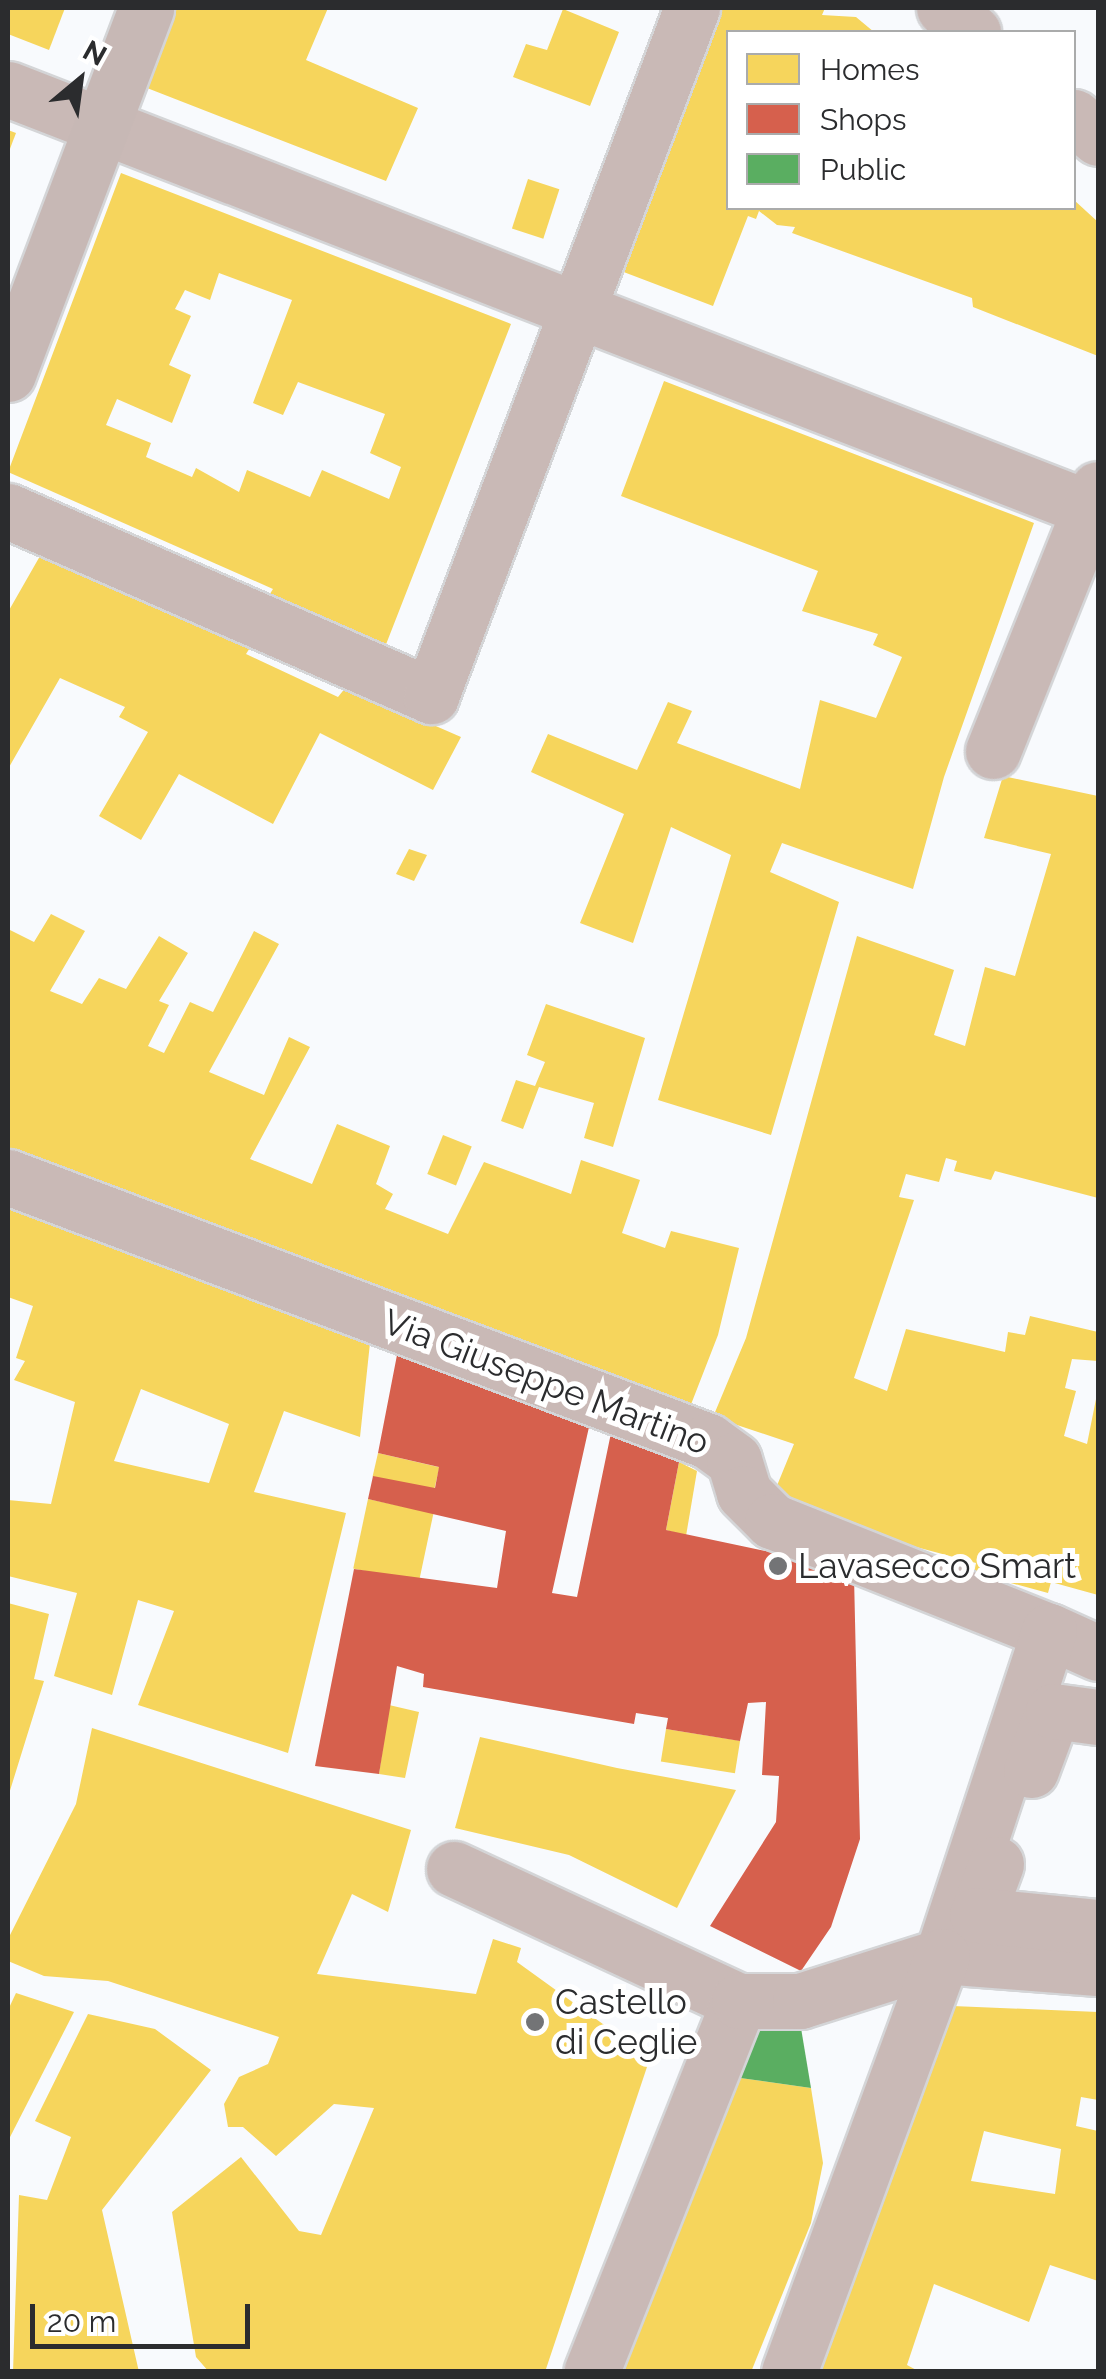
<!DOCTYPE html>
<style>
body{margin:0}
#map{position:relative;width:1106px;height:2379px;overflow:hidden;background:#f8fafd;font-family:Raleway,sans-serif}
div>[style]{position:absolute}
.homes>*{inset:0;background:#f6d55c;transform-origin:0 0}
.shops>*{inset:0;background:#d6604d}
.public>*{inset:0;background:#5aae61}
.roads{filter:drop-shadow(2px 0 #d4d5d7) drop-shadow(-2px 0 #d4d5d7) drop-shadow(0 2px #d4d5d7) drop-shadow(0 -2px #d4d5d7)}
.street>*{height:55px;margin:-27.5px;padding:0 27.5px;transform-origin:27.5px;border-radius:27.5px;background:#c9b9b6}
.secondary>*{height:55px;margin:-27.5px;padding:0 27.5px;transform-origin:27.5px;border-radius:27.5px;background:#c7b8b5}
.dots>*{width:28px;height:28px;translate:-50% -50%;box-sizing:border-box;border:5px solid #fff;border-radius:50%}
span{translate:-50% -50%;white-space:nowrap;text-align:center;line-height:1.15;-webkit-text-stroke:10px #fff;paint-order:stroke}
.street-label{font-size:35px;color:#2b2c2e}
.poi-label{font-size:35px;color:#2b2c2e}
.left{translate:0 -50%;text-align:left}
.frame{position:absolute;inset:0;border:10px solid #2b2c2e;pointer-events:none}
.legend{position:absolute;left:726px;top:30px;width:350px;height:180px;box-sizing:border-box;background:#fff;border:2px solid #aaabab;margin:0;padding:12px 18px;list-style:none;font-size:30px;color:#2b2c2e}
.legend li{display:flex;align-items:center;gap:20px;height:50px}
.legend b{width:50px;border:2px solid #aaabab}
.north{position:absolute;left:30px;top:30px;width:100px;height:100px;-webkit-text-stroke:8px #fff;paint-order:stroke;rotate:29deg;font-size:28px;font-weight:700;line-height:40px;text-align:center;color:#2b2c2e}
.north::after{content:'';display:block;margin:auto;width:35px;height:45px;background:#2b2c2e;clip-path:polygon(50% 0,100% 100%,50% 72%,0 100%)}
.scale{position:absolute;left:30px;top:2304px;width:220px;height:45px;box-sizing:border-box;border:5px solid #2b2c2e;border-top:0;padding-left:12px;font-size:30px;line-height:35px;white-space:nowrap;color:#2b2c2e;-webkit-text-stroke:8px #fff;paint-order:stroke}
</style>
<div id="map">
<div class="homes">
<i style="clip-path:polygon(8px 8px,65px 8px,49px 50px,8px 34px)"></i>
<i style="clip-path:polygon(177px 8px,328px 8px,306px 60px,418px 108px,386px 181px,147px 88px)"></i>
<i style="clip-path:polygon(723px 8px,825px 8px,822px 15px,856px 17px,874px 32px,728px 32px,728px 208px,1074px 208px,1074px 200px,1098px 222px,1098px 356px,973px 307px,972px 298px,792px 233px,795px 227px,777px 225px,759px 211px,756px 219px,748px 216px,713px 306px,621px 271px)"></i>
<i style="clip-path:polygon(563px 9px,619px 32px,590px 106px,513px 77px,526px 44px,547px 50px)"></i>
<i style="clip-path:polygon(8px 130px,16px 133px,8px 154px)"></i>
<i style="clip-path:polygon(evenodd,121px 173px,511px 324px,385px 647px,268px 597px,273px 589px,8px 472px,121px 173px,219px 273px,292px 300px,253px 403px,283px 415px,298px 382px,385px 414px,370px 453px,401px 467px,389px 499px,322px 470px,310px 497px,247px 470px,239px 492px,196px 468px,192px 477px,146px 457px,151px 443px,106px 425px,117px 399px,172px 423px,191px 375px,169px 365px,191px 316px,175px 309px,185px 290px,210px 300px,219px 273px)"></i>
<i style="left:528px;top:179px;width:33px;height:52px;rotate:18deg"></i>
<i style="clip-path:polygon(664px 381px,1034px 523px,944px 777px,913px 889px,782px 843px,770px 872px,839px 902px,771px 1135px,658px 1100px,731px 855px,671px 827px,633px 943px,580px 923px,624px 814px,531px 772px,548px 734px,637px 770px,668px 702px,692px 711px,677px 743px,800px 789px,820px 700px,876px 718px,902px 657px,873px 645px,878px 634px,802px 611px,818px 571px,621px 496px)"></i>
<i style="clip-path:polygon(44px 549px,253px 643px,246px 654px,338px 697px,346px 687px,461px 737px,433px 790px,320px 733px,273px 824px,179px 774px,141px 840px,99px 816px,148px 732px,119px 717px,125px 707px,60px 678px,8px 769px,8px 612px)"></i>
<i style="clip-path:polygon(1003px 776px,1098px 796px,1098px 1198px,995px 1171px,991px 1180px,954px 1171px,957px 1161px,946px 1158px,939px 1182px,906px 1174px,899px 1197px,914px 1200px,854px 1378px,887px 1391px,906px 1329px,1005px 1352px,1008px 1332px,1025px 1335px,1030px 1316px,1098px 1332px,1098px 1361px,1072px 1359px,1065px 1388px,1076px 1391px,1064px 1436px,1087px 1444px,1098px 1389px,1098px 1595px,1051px 1582px,1048px 1593px,974px 1573px,976px 1563px,830px 1524px,776px 1488px,794px 1444px,713px 1417px,746px 1338px,857px 936px,954px 970px,934px 1035px,965px 1046px,985px 967px,1015px 976px,1051px 854px,984px 838px)"></i>
<i style="clip-path:polygon(409px 849px,427px 855px,414px 881px,396px 874px)"></i>
<i style="clip-path:polygon(51px 914px,85px 931px,50px 991px,82px 1004px,99px 978px,126px 989px,159px 936px,188px 953px,159px 1001px,169px 1005px,148px 1046px,164px 1053px,190px 1002px,213px 1012px,254px 931px,279px 944px,209px 1072px,264px 1095px,289px 1037px,310px 1047px,250px 1159px,312px 1184px,337px 1124px,390px 1146px,376px 1184px,393px 1194px,385px 1209px,448px 1234px,484px 1162px,571px 1194px,581px 1160px,640px 1180px,622px 1233px,665px 1248px,671px 1231px,739px 1248px,718px 1335px,690px 1407px,8px 1151px,8px 929px,34px 942px)"></i>
<i style="clip-path:polygon(546px 1004px,645px 1038px,613px 1147px,584px 1138px,594px 1103px,539px 1087px,523px 1129px,501px 1121px,516px 1080px,535px 1086px,545px 1062px,527px 1055px)"></i>
<i style="left:443px;top:1135px;width:31px;height:42px;rotate:22deg"></i>
<i style="clip-path:polygon(evenodd,8px 1208px,370px 1343px,360px 1437px,284px 1411px,254px 1492px,346px 1513px,288px 1753px,138px 1705px,174px 1611px,138px 1600px,112px 1695px,54px 1676px,77px 1593px,8px 1576px,8px 1500px,51px 1504px,75px 1402px,14px 1380px,25px 1361px,16px 1358px,33px 1306px,8px 1297px,8px 1208px,141px 1389px,229px 1424px,209px 1483px,114px 1461px,141px 1389px)"></i>
<i style="left:378px;top:1453px;width:63px;height:24px;rotate:13deg"></i>
<i style="clip-path:polygon(679px 1462px,697px 1471px,686px 1536px,666px 1530px)"></i>
<i style="left:368px;top:1499px;width:67px;height:71px;rotate:12deg"></i>
<i style="clip-path:polygon(8px 1603px,49px 1614px,34px 1679px,44px 1681px,8px 1797px)"></i>
<i style="clip-path:polygon(389px 1705px,419px 1712px,405px 1778px,379px 1774px)"></i>
<i style="clip-path:polygon(92px 1728px,411px 1830px,388px 1912px,352px 1894px,317px 1974px,476px 1994px,493px 1939px,521px 1948px,517px 1962px,650px 2058px,545px 2372px,209px 2372px,196px 2357px,172px 2212px,241px 2157px,299px 2231px,321px 2235px,374px 2108px,334px 2104px,276px 2156px,243px 2127px,228px 2127px,224px 2104px,239px 2077px,268px 2064px,279px 2037px,108px 1981px,44px 1976px,8px 1961px,8px 1939px,76px 1804px)"></i>
<i style="left:666px;top:1729px;width:75px;height:33px;rotate:9deg"></i>
<i style="clip-path:polygon(480px 1737px,617px 1768px,736px 1790px,677px 1908px,569px 1855px,455px 1828px)"></i>
<i style="clip-path:polygon(16px 1993px,74px 2012px,8px 2141px,8px 2010px)"></i>
<i style="clip-path:polygon(evenodd,929px 2005px,1098px 2012px,1098px 2100px,1081px 2097px,1076px 2126px,1098px 2131px,1098px 2281px,1050px 2265px,1029px 2322px,934px 2284px,907px 2365px,920px 2372px,810px 2372px,929px 2005px,984px 2131px,1061px 2149px,1055px 2194px,971px 2181px,984px 2131px)"></i>
<i style="clip-path:polygon(88px 2014px,155px 2029px,211px 2070px,102px 2210px,139px 2372px,13px 2372px,19px 2195px,47px 2200px,71px 2137px,35px 2121px)"></i>
<i style="clip-path:polygon(733px 2077px,811px 2088px,823px 2163px,811px 2223px,751px 2372px,614px 2372px)"></i>
</div>
<div class="shops">
<i style="clip-path:polygon(397px 1355px,589px 1427px,552px 1593px,577px 1597px,611px 1433px,679px 1462px,666px 1530px,841px 1567px,854px 1576px,860px 1839px,831px 1927px,801px 1971px,710px 1926px,776px 1822px,779px 1776px,762px 1775px,766px 1702px,748px 1703px,740px 1741px,666px 1729px,668px 1718px,636px 1713px,634px 1724px,423px 1687px,424px 1674px,397px 1666px,379px 1774px,315px 1766px,354px 1569px,497px 1588px,506px 1531px,368px 1499px,373px 1476px,435px 1488px,439px 1467px,378px 1453px)"></i>
</div>
<div class="public">
<i style="clip-path:polygon(756px 2023px,801px 2028px,811px 2088px,733px 2077px)"></i>
</div>
<div class="roads">
<div class="street">
<i style="left:944px;top:8px;width:38px;rotate:40deg"></i>
<i style="left:8px;top:89px;width:1162px;rotate:21.2deg"></i>
<i style="left:1074px;top:117px;width:32px;rotate:41deg"></i>
<i style="left:8px;top:511px;width:462px;rotate:23.6deg"></i>
<i style="left:431px;top:696px;width:736px;rotate:-69.23deg"></i>
<i style="left:993px;top:751px;width:282px;rotate:-68.2deg"></i>
<i style="left:8px;top:1177px;width:748px;rotate:20.66deg"></i>
<i style="left:708px;top:1441px;width:32px;rotate:36deg"></i>
<i style="left:734px;top:1460px;width:34px;rotate:73deg"></i>
<i style="left:744px;top:1493px;width:40px;rotate:45deg"></i>
<i style="left:772px;top:1521px;width:298px;rotate:21.7deg"></i>
<i style="left:1098px;top:1653px;width:54px;rotate:-155.8deg"></i>
<i style="left:1049px;top:1631px;width:342px;rotate:108.2deg"></i>
<i style="left:942px;top:1956px;width:156px;rotate:4.4deg"></i>
<i style="left:1031px;top:1770px;width:63px;rotate:-69.6deg"></i>
<i style="left:1053px;top:1711px;width:45px;rotate:7.6deg"></i>
<i style="left:996px;top:1864px;width:54px;rotate:110.4deg"></i>
<i style="left:977px;top:1915px;width:122px;rotate:5.7deg"></i>
<i style="left:454px;top:1869px;width:314px;rotate:24.9deg"></i>
<i style="left:739px;top:2001px;width:399px;rotate:111.7deg"></i>
<i style="left:739px;top:2001px;width:61px"></i>
<i style="left:800px;top:2001px;width:149px;rotate:-17.6deg"></i>
<i style="left:789px;top:2372px;width:443px;rotate:-69.8deg"></i>
</div>
<div class="secondary">
<i style="left:8px;top:374px;width:391px;rotate:-69.3deg"></i>
</div>
</div>
<div class="dots">
<i style="left:778px;top:1566px;background:#737476"></i>
<i style="left:535px;top:2022px;background:#737476"></i>
</div>
<div class="street-label">
<span style="left:546px;top:1382px;rotate:21deg">Via Giuseppe Martino</span>
</div>
<div class="poi-label">
<span class="left" style="left:798px;top:1566px">Lavasecco Smart</span>
<span class="left" style="left:555px;top:2022px">Castello<br>di Ceglie</span>
</div>
<div class="frame"></div>
<ul class="legend">
<li><b style="height:28px;background:#f6d55c"></b>Homes</li>
<li><b style="height:28px;background:#d6604d"></b>Shops</li>
<li><b style="height:28px;background:#5aae61"></b>Public</li>
</ul>
<div class="north">N</div>
<div class="scale">20 m</div>
</div>
